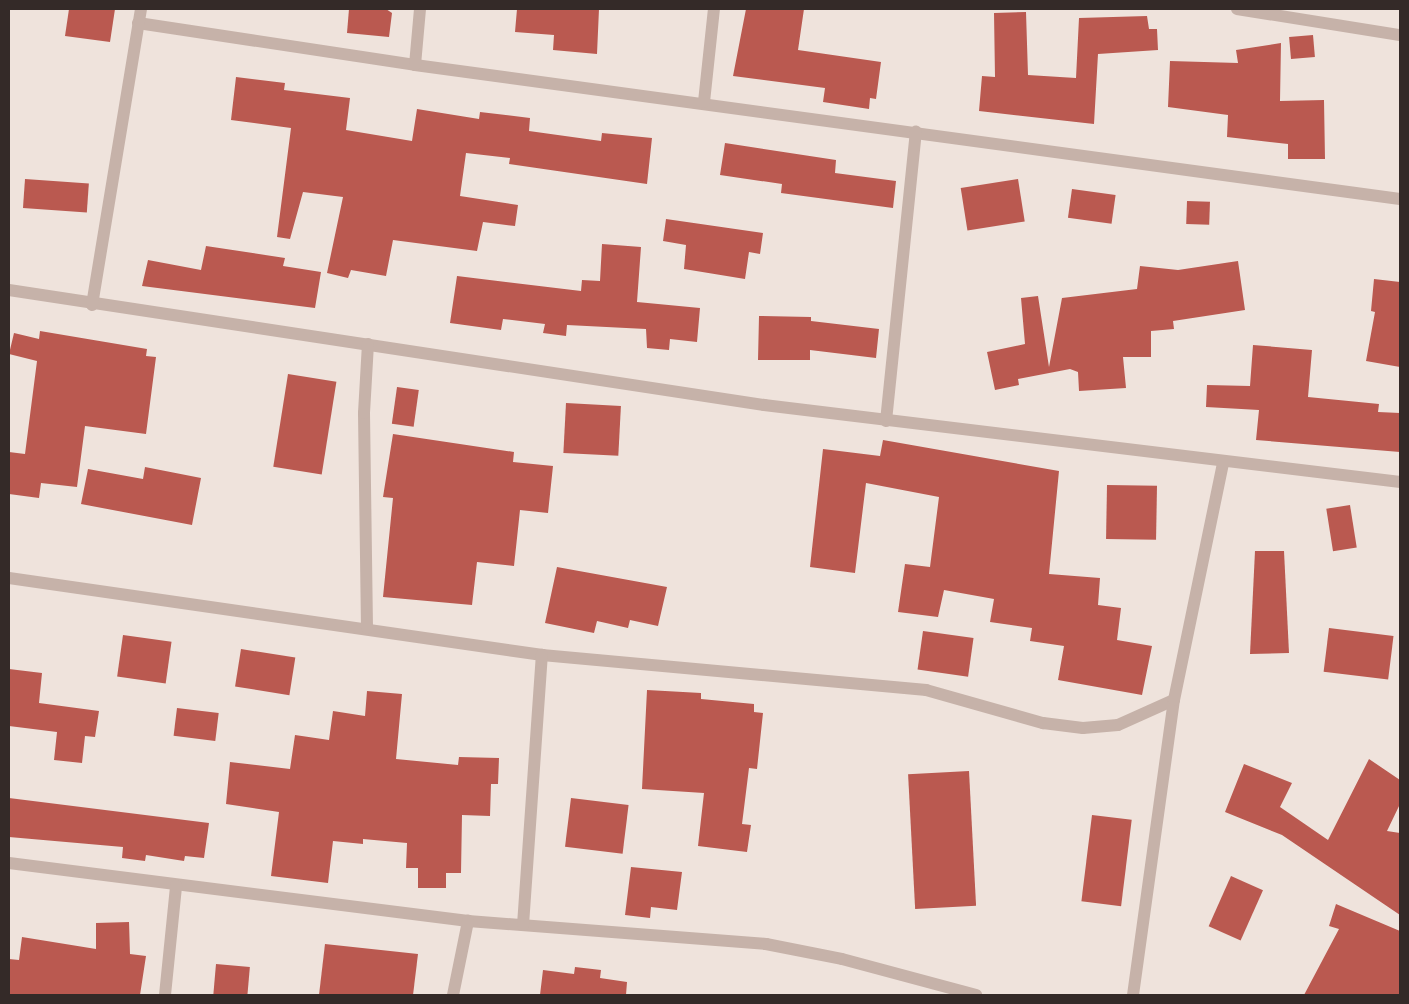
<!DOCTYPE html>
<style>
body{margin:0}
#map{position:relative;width:1409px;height:1004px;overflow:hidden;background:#efe3dc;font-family:"Varela Round",sans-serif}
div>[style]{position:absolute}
.building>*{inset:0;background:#ba5950;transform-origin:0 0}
.minor>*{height:12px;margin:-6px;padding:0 6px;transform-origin:6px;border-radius:6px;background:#c6b2a9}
span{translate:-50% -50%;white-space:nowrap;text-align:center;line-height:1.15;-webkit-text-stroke:4.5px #f7eee8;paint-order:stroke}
.frame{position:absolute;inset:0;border:10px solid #342a28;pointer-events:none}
</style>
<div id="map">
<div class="building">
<i style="clip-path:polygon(69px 9px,115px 9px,110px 42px,65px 36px)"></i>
<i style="clip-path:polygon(349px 9px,386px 9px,392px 13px,389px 37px,347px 33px)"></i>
<i style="clip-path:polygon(517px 9px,599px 9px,597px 54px,553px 50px,554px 35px,515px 32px)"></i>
<i style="clip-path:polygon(746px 9px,804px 9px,798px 50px,881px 62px,876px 99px,870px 98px,869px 109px,823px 102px,825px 88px,733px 76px)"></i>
<i style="clip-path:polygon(1026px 12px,1028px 75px,1076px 78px,1079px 18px,1147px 16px,1149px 29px,1157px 29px,1158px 50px,1098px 54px,1094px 124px,979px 111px,982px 76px,995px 77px,994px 13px)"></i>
<i style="left:1313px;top:35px;width:22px;height:24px;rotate:85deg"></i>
<i style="clip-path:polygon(1281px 43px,1280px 101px,1324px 100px,1325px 159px,1288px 159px,1288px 144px,1227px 137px,1228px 115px,1168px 107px,1170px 61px,1238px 63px,1236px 50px)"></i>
<i style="clip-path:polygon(236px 77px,285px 83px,284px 90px,350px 98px,346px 130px,412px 141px,417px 109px,479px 119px,480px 112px,530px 118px,529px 131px,601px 141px,602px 133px,652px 138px,647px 184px,509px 164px,510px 158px,466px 153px,460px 196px,518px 205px,515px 226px,483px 222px,477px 251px,393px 240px,386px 276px,351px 270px,348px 278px,327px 273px,343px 197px,303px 192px,290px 239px,277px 237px,291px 128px,231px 120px)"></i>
<i style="clip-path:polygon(725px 143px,836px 160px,835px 173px,896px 181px,893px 208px,781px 193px,782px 184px,720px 175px)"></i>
<i style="left:25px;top:179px;width:64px;height:29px;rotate:4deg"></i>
<i style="left:1018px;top:179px;width:43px;height:58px;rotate:81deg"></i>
<i style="left:1072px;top:189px;width:44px;height:29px;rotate:8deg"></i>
<i style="left:1187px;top:201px;width:23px;height:23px;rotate:2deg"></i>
<i style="clip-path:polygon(666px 219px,763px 233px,760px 254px,749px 252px,745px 279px,684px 269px,686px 245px,663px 241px)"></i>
<i style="clip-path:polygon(602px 244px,641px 247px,637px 302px,700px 308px,697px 342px,670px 339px,669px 350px,647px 348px,646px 329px,567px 325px,566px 336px,543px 333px,545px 324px,503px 319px,501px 330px,450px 323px,457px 276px,581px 291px,582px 280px,600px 281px)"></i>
<i style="clip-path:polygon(206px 246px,285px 258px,283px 266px,321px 272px,315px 308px,142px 286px,148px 260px,201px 270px)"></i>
<i style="clip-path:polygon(1238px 261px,1245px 310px,1173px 321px,1174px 329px,1151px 331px,1151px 357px,1123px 357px,1126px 388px,1079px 391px,1078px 372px,1070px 369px,1018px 379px,1019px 385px,995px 390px,987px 352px,1025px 344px,1021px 298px,1038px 296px,1049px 367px,1062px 298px,1137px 289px,1140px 266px,1178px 270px)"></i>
<i style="clip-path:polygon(1374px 279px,1400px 282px,1400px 367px,1366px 361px,1375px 312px,1371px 311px)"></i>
<i style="clip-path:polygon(759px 316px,811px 317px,811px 321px,879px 329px,876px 358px,810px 350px,810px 360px,758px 360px)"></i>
<i style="clip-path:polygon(40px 331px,147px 349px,146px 356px,156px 357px,146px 434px,85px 426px,77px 487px,41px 483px,39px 498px,9px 494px,9px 452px,25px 454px,37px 361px,9px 354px,14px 333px,39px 339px)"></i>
<i style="clip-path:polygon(1253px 345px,1312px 350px,1308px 397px,1379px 404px,1378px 412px,1400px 413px,1400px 452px,1256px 440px,1259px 410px,1206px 407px,1207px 385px,1250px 386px)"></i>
<i style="left:288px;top:374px;width:49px;height:94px;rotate:9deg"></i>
<i style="left:397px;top:387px;width:22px;height:37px;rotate:8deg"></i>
<i style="left:566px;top:403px;width:55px;height:50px;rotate:3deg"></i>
<i style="clip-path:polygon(393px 434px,514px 452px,513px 462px,553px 466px,548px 513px,520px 510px,514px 566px,477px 562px,472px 605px,383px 597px,393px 498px,383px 497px)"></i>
<i style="clip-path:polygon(883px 440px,1059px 471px,1049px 574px,1100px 578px,1098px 605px,1121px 608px,1117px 640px,1152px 646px,1142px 695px,1058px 680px,1064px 646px,1030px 641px,1032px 628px,990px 622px,994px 599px,944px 590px,938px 617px,898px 612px,905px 564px,930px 567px,939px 497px,866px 483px,855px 573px,810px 567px,823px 449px,880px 456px)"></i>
<i style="clip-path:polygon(145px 467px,201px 478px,192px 525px,81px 504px,88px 469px,143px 479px)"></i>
<i style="left:1107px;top:485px;width:50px;height:54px;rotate:1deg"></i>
<i style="left:1350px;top:505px;width:43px;height:24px;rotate:81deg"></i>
<i style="clip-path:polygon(1255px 551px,1284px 551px,1289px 653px,1250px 654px)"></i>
<i style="clip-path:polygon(557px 567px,667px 587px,658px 626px,630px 620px,628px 628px,597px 621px,594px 633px,545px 623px)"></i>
<i style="left:1329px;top:628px;width:65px;height:44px;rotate:7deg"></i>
<i style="left:923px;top:631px;width:51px;height:39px;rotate:8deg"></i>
<i style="left:123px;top:635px;width:49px;height:42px;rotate:8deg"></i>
<i style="left:241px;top:649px;width:55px;height:38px;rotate:9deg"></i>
<i style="clip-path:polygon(9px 669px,42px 673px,39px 703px,99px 711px,95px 737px,85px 736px,82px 763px,54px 760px,57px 732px,9px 726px)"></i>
<i style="clip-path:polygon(647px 690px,701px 693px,701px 699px,754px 704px,754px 712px,763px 713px,757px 769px,749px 768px,742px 824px,751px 825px,747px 852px,698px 846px,704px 793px,642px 789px)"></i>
<i style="clip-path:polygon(367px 691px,402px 694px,396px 759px,458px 765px,459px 757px,499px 758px,498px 784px,491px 784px,490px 816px,462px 815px,461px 873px,446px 873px,446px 888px,418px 888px,418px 868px,406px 868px,407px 843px,363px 839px,363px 844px,333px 841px,328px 883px,271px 876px,279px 812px,226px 804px,230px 762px,290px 769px,295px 735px,329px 740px,333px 711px,365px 716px)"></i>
<i style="left:177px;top:708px;width:42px;height:28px;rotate:7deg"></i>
<i style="clip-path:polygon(1369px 759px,1400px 780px,1400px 804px,1387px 831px,1400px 833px,1400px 915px,1282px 835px,1225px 812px,1244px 764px,1292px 783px,1280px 807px,1328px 840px)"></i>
<i style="left:969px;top:771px;width:135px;height:61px;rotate:87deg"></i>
<i style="clip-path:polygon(9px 798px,209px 823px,204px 858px,185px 856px,184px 861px,146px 855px,145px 861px,122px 858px,123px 847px,9px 837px)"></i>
<i style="left:571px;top:798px;width:58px;height:49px;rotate:7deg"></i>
<i style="left:1092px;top:815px;width:40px;height:87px;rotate:7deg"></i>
<i style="clip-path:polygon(631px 867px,682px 872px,677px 910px,651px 907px,650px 918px,625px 915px)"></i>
<i style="left:1231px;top:876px;width:35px;height:55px;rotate:24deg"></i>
<i style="clip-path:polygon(1336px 904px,1400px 931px,1400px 995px,1304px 995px,1339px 929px,1329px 926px)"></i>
<i style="clip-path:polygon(129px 922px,130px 954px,146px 956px,140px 995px,10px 995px,9px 959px,19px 960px,22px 937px,96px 949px,96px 923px)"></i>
<i style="clip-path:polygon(325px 944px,418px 954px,413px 995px,319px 995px)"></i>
<i style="left:216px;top:964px;width:34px;height:31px;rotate:5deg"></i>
<i style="clip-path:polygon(575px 967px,601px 970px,600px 978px,627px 982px,626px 995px,540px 995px,543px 970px,574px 974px)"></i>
</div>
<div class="minor">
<i style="left:1237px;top:9px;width:165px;rotate:9.1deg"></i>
<i style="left:138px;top:23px;width:280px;rotate:8.6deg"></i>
<i style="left:415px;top:65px;width:994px;rotate:7.75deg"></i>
<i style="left:415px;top:65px;width:56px;rotate:-84.9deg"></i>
<i style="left:704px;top:102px;width:94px;rotate:-83.9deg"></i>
<i style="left:9px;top:290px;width:764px;rotate:8.66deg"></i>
<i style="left:764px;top:405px;width:641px;rotate:6.9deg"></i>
<i style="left:92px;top:305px;width:300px;rotate:-80.6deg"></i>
<i style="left:886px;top:421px;width:291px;rotate:-84.1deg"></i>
<i style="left:9px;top:578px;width:539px;rotate:8.22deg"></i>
<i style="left:542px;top:655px;width:386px;rotate:5.2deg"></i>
<i style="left:926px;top:690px;width:122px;rotate:15.8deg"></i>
<i style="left:1043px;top:723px;width:40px;rotate:7.1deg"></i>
<i style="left:1083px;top:728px;width:35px;rotate:-5deg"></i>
<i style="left:1118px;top:725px;width:61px;rotate:-24.1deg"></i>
<i style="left:367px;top:628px;width:215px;rotate:-90.8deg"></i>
<i style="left:364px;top:413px;width:69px;rotate:-86.7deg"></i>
<i style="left:9px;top:863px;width:463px;rotate:7.2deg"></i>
<i style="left:468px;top:921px;width:299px;rotate:4.4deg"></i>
<i style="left:766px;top:944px;width:77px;rotate:11.2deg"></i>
<i style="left:842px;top:959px;width:139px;rotate:15deg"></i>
<i style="left:523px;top:925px;width:271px;rotate:-86deg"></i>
<i style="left:165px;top:995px;width:110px;rotate:-84.2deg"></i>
<i style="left:453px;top:995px;width:76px;rotate:-78.5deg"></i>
<i style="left:1133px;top:995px;width:298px;rotate:-82.1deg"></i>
<i style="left:1174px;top:700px;width:242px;rotate:-78.3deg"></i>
</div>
<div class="frame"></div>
</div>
